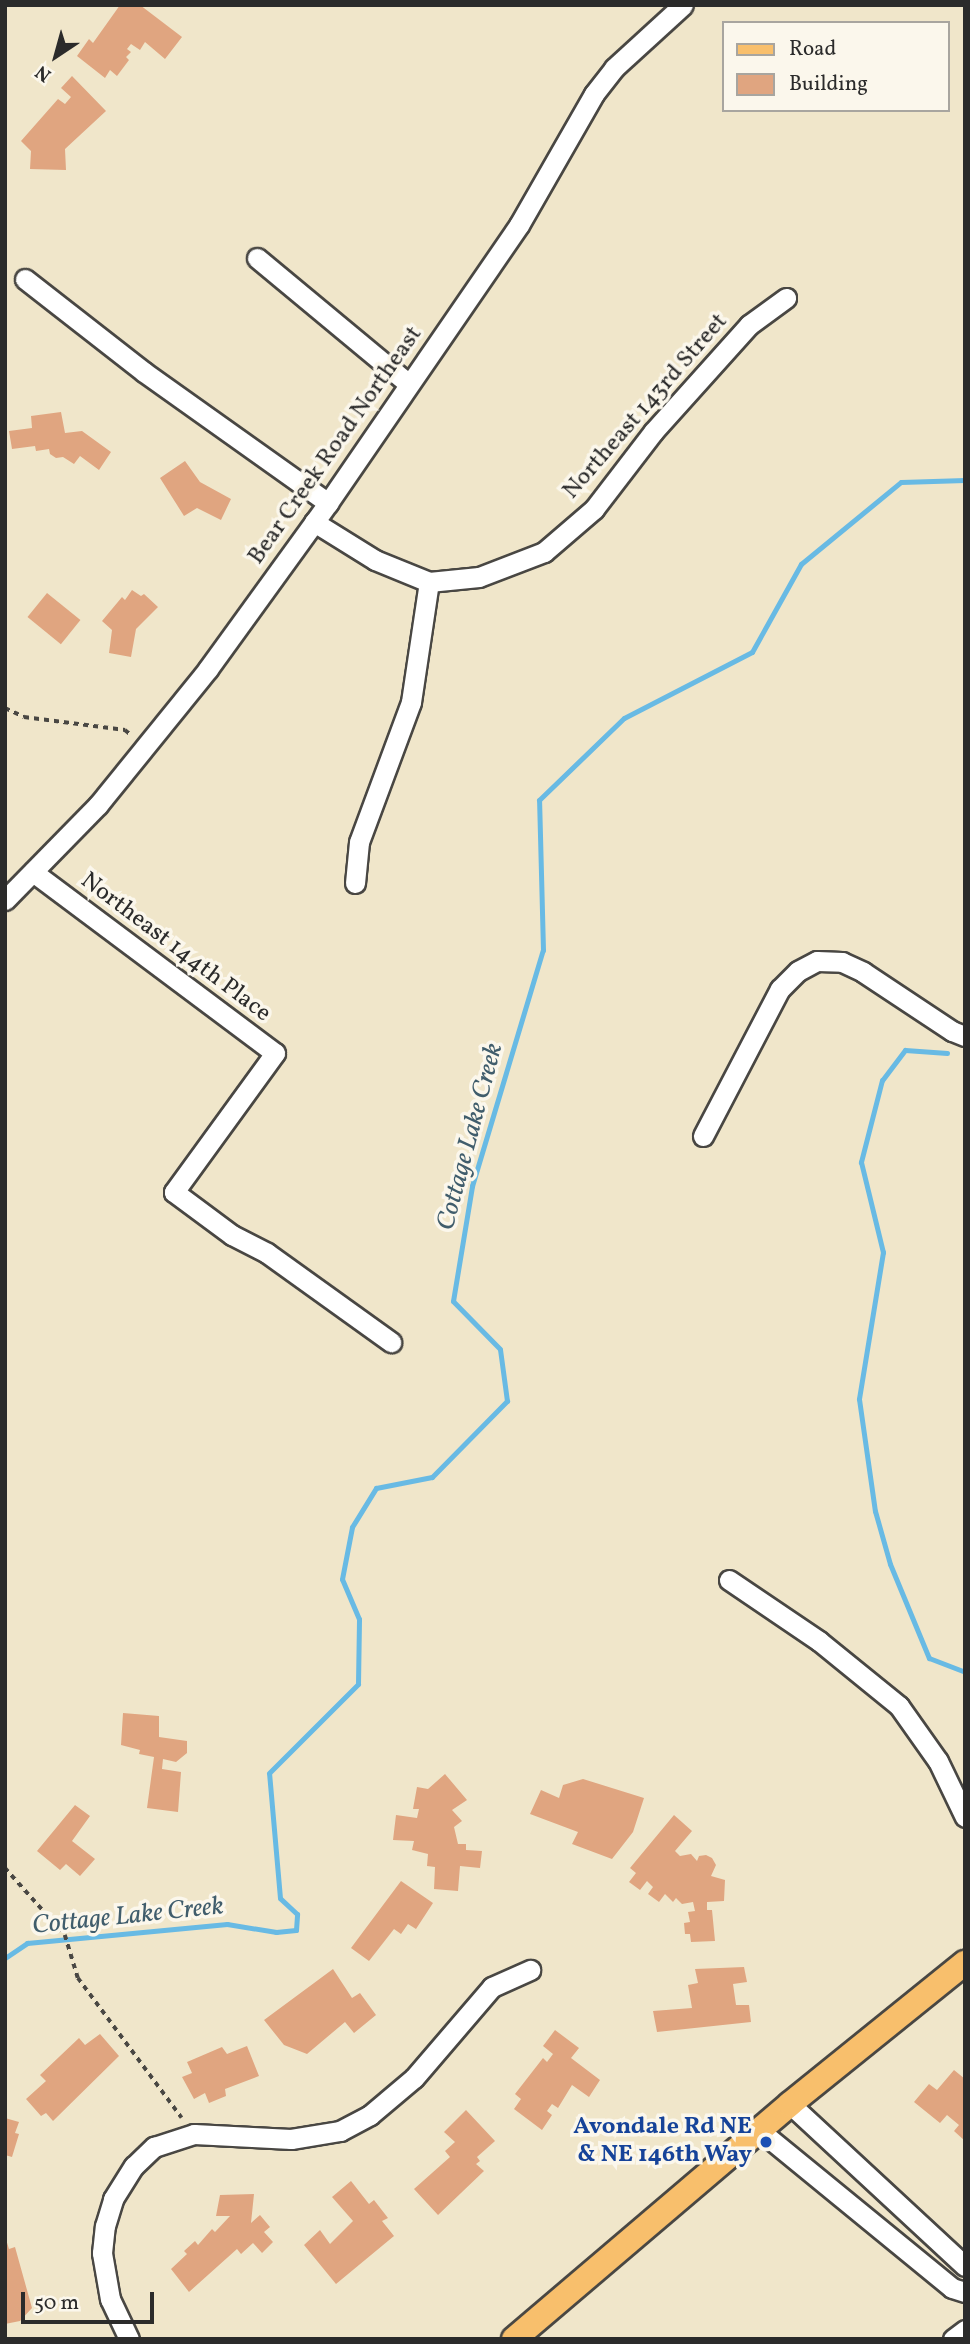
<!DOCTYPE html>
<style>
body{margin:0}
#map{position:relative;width:970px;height:2344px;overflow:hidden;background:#f0e6ca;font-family:Vollkorn,serif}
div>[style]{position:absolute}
.stream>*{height:5px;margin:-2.5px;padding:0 2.5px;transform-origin:2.5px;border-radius:2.5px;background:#68bae4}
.building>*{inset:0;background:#e0a580;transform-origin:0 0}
.path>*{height:3.5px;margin-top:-1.75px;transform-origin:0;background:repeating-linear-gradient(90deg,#494743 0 5px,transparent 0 10px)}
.roads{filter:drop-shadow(2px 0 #494743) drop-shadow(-2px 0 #494743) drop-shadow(0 2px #494743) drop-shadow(0 -2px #494743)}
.minor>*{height:19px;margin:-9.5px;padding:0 9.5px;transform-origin:9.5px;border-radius:9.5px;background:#fff}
.major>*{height:24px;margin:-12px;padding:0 12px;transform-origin:12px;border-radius:12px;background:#f8bf6c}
.dots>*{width:19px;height:19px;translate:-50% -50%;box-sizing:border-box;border:4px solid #fbf7ec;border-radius:50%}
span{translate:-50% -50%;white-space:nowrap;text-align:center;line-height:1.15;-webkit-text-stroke:7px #fbf7ec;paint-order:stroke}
.street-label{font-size:24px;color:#2b2b2b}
.transit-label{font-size:24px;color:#164399;font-weight:700}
.right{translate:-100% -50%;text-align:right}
.water-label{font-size:26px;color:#405d6c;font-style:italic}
.frame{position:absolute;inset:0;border:7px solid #2b2b2b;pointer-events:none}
.legend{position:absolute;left:722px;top:21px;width:228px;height:91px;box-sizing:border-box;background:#fbf7ec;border:2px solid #a8a59f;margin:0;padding:9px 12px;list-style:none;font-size:21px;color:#2b2b2b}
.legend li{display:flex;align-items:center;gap:14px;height:35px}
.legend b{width:35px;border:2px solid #a8a59f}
.north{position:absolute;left:21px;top:21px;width:70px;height:70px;-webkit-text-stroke:5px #fbf7ec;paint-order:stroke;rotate:216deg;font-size:19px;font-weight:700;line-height:28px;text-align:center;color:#2b2b2b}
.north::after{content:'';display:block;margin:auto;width:24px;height:32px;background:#2b2b2b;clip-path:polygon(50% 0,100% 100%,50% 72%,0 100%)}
.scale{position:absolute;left:21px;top:2292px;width:133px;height:32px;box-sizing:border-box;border:4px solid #2b2b2b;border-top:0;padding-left:9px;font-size:21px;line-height:24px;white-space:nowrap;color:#2b2b2b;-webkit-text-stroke:5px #fbf7ec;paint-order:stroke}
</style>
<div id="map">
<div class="stream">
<i style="left:947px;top:1053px;width:42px;rotate:-175.9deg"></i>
<i style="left:905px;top:1050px;width:38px;rotate:127deg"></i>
<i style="left:882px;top:1080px;width:85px;rotate:104.4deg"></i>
<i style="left:861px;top:1162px;width:93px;rotate:76.3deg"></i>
<i style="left:883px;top:1252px;width:149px;rotate:99.3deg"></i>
<i style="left:859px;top:1399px;width:113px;rotate:81.9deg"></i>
<i style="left:875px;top:1511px;width:55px;rotate:74.2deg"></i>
<i style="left:890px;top:1564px;width:102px;rotate:67.5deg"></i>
<i style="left:929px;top:1658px;width:39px;rotate:21deg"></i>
<i style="left:5px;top:1958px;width:27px;rotate:-34deg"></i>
<i style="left:27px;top:1943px;width:201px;rotate:-5.4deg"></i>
<i style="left:227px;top:1924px;width:50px;rotate:9.3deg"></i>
<i style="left:276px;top:1932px;width:20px;rotate:-6deg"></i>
<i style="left:296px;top:1930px;width:16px;rotate:-86deg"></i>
<i style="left:297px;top:1914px;width:23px;rotate:-137deg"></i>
<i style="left:280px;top:1898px;width:125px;rotate:-95deg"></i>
<i style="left:269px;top:1773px;width:126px;rotate:-45deg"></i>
<i style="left:358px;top:1684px;width:65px;rotate:-89.1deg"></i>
<i style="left:359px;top:1619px;width:43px;rotate:-113deg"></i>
<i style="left:342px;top:1579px;width:53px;rotate:-79.1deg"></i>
<i style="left:352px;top:1527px;width:46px;rotate:-58.4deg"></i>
<i style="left:376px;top:1488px;width:57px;rotate:-11.1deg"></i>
<i style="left:432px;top:1477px;width:107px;rotate:-45.4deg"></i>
<i style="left:507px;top:1401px;width:52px;rotate:-97.7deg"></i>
<i style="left:500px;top:1349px;width:67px;rotate:-134.4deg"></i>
<i style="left:453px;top:1301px;width:117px;rotate:-80.6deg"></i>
<i style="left:472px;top:1186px;width:246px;rotate:-73.3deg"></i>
<i style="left:543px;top:950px;width:150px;rotate:-91.5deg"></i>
<i style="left:539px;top:800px;width:118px;rotate:-44deg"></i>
<i style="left:624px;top:718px;width:144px;rotate:-27.3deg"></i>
<i style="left:752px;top:652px;width:101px;rotate:-60.9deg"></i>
<i style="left:801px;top:564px;width:129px;rotate:-39.4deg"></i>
<i style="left:901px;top:482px;width:64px;rotate:-1.8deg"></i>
</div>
<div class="building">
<i style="clip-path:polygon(120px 5px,140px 5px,182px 37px,165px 59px,145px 42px,140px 50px,131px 44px,127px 49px,131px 52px,126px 57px,129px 60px,117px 76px,110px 70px,105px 78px,77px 56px,89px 39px,93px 43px)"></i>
<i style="clip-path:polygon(72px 76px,106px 111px,65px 149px,66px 170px,30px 169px,31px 151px,21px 141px,58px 99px,65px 104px,71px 97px,61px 88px)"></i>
<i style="clip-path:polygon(61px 412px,65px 433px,82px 431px,111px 452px,99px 470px,80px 456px,74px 464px,63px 457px,56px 458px,50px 454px,49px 449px,36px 451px,35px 446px,12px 449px,9px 431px,32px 428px,31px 416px)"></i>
<i style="clip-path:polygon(185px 461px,200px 482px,231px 499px,221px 520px,197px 508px,184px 516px,160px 478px)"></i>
<i style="clip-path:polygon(132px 590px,141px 596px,144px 594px,158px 607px,136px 629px,131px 657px,109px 653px,112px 630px,102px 621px,122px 597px,125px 600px)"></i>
<i style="left:47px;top:593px;width:43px;height:31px;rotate:39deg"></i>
<i style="clip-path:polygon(123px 1713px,159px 1716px,159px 1737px,187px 1741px,187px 1753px,176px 1762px,163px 1759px,162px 1769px,181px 1772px,178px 1812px,147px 1808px,154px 1757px,139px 1754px,140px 1750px,121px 1745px)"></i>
<i style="clip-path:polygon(445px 1774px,467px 1800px,452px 1810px,462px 1821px,454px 1827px,458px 1844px,466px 1844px,466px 1850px,482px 1851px,480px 1868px,460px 1866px,458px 1891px,434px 1889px,435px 1867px,427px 1866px,428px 1854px,412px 1850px,414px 1841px,393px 1840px,396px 1815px,417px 1818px,419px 1809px,413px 1809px,417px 1787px,428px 1789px)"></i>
<i style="clip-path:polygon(583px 1779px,644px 1798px,633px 1832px,612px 1859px,572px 1844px,578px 1832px,530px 1814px,541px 1790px,559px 1798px,563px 1785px)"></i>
<i style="clip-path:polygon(75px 1805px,90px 1816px,72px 1841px,95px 1859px,80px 1876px,66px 1864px,60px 1870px,37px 1851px)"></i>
<i style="clip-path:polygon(674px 1815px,692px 1831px,675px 1851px,680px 1856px,691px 1854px,697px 1861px,699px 1856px,706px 1855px,712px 1858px,716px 1865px,711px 1876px,725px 1880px,724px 1901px,707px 1902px,707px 1910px,712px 1910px,715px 1941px,691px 1942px,690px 1934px,685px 1934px,684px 1923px,690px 1922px,688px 1912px,695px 1911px,693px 1902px,682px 1904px,676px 1898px,673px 1902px,665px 1894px,659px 1902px,648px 1894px,653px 1887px,647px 1881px,640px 1890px,629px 1882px,636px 1873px,630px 1868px)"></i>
<i style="clip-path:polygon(401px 1881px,433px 1903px,416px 1929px,408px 1924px,401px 1934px,394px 1929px,369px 1961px,351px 1948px)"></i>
<i style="clip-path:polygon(744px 1967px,747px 1982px,733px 1984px,736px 2005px,749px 2005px,751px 2022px,657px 2032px,653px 2011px,692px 2008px,688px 1985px,698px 1983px,695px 1969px)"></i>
<i style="clip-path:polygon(333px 1969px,352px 1998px,360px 1993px,376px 2015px,354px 2033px,345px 2022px,307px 2054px,284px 2045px,264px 2020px)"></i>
<i style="clip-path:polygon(555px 2030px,579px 2048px,571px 2058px,600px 2080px,589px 2097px,572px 2085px,558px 2108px,552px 2104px,547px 2111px,552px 2115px,542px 2130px,514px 2109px,521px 2099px,515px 2094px,543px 2058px,547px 2062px,553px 2054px,543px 2046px)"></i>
<i style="clip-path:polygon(100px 2034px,119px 2056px,53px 2121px,46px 2113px,41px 2116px,26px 2099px,46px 2081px,40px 2075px,79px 2038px,85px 2045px)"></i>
<i style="clip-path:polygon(247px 2046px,259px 2076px,225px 2089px,226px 2096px,209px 2103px,205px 2093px,194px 2099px,182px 2077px,192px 2073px,187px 2062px,222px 2047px,227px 2054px)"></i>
<i style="clip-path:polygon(954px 2070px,965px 2079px,965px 2141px,954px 2131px,959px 2125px,947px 2115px,940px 2123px,914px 2102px,929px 2084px,937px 2090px)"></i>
<i style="clip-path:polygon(466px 2110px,495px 2141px,477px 2157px,480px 2161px,476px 2164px,484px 2171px,438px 2215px,414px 2189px,450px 2157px,445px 2151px,455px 2142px,444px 2132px)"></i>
<i style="clip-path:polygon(5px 2118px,19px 2122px,15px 2133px,19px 2134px,12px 2157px,5px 2155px)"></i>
<i style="clip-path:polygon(351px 2181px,369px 2204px,374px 2200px,388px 2218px,382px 2221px,394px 2236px,336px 2284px,304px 2245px,320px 2230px,330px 2244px,353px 2221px,332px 2197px)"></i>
<i style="clip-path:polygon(254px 2194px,251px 2223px,260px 2215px,270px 2227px,264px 2232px,273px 2242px,262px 2253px,253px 2243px,241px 2254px,237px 2249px,189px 2292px,171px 2269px,187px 2254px,184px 2251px,195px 2241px,198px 2245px,212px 2229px,215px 2232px,230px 2216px,216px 2216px,220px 2195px)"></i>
<i style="clip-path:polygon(5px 2236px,9px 2249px,15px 2247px,32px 2308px,20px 2321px,5px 2324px)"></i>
</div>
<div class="path">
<i style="left:5px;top:708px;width:21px;rotate:25deg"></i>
<i style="left:24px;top:717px;width:102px;rotate:7.3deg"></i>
<i style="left:125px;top:730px;width:8px;rotate:40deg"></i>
<i style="left:5px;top:1868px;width:90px;rotate:48.2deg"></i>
<i style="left:65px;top:1935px;width:45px;rotate:73.2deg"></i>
<i style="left:78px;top:1978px;width:174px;rotate:53.4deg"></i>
</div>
<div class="roads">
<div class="minor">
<i style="left:257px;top:258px;width:197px;rotate:39.7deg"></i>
<i style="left:25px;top:279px;width:151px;rotate:38deg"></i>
<i style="left:144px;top:372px;width:226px;rotate:35.4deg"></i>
<i style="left:314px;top:522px;width:72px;rotate:31.9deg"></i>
<i style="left:375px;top:560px;width:58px;rotate:22.2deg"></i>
<i style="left:429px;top:582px;width:50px;rotate:-5.7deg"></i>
<i style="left:479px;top:577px;width:70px;rotate:-21deg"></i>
<i style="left:544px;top:552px;width:66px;rotate:-40.7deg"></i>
<i style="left:594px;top:509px;width:97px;rotate:-52.5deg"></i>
<i style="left:653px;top:432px;width:144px;rotate:-48.1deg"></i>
<i style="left:749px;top:325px;width:46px;rotate:-36.1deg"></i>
<i style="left:33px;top:872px;width:302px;rotate:36.8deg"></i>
<i style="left:275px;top:1053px;width:172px;rotate:126deg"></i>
<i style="left:174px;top:1192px;width:72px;rotate:36.6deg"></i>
<i style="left:232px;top:1235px;width:39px;rotate:27deg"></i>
<i style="left:267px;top:1253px;width:153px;rotate:35.7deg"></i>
<i style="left:355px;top:883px;width:41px;rotate:-84.4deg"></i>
<i style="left:359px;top:842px;width:149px;rotate:-69.6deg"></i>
<i style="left:411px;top:702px;width:121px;rotate:-81.5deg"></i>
<i style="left:5px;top:900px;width:133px;rotate:-45.6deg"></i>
<i style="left:98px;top:805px;width:175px;rotate:-51deg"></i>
<i style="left:208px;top:669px;width:205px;rotate:-54.1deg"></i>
<i style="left:328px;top:503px;width:337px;rotate:-55.5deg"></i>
<i style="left:519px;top:225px;width:151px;rotate:-60.2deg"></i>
<i style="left:594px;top:94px;width:33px;rotate:-52deg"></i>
<i style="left:614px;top:68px;width:93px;rotate:-42.4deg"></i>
<i style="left:703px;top:1136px;width:166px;rotate:-62.4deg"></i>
<i style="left:780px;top:989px;width:25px;rotate:-45deg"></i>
<i style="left:798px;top:971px;width:21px;rotate:-28deg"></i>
<i style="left:817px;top:961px;width:25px;rotate:2deg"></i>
<i style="left:842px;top:962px;width:23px;rotate:25deg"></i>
<i style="left:863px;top:972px;width:107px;rotate:33.5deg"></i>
<i style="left:952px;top:1031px;width:14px;rotate:21deg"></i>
<i style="left:729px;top:1580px;width:109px;rotate:34.1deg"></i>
<i style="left:819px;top:1641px;width:103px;rotate:39.1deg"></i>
<i style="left:899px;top:1706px;width:67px;rotate:54.7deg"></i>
<i style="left:938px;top:1761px;width:62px;rotate:64.3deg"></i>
<i style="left:790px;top:2104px;width:238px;rotate:42.8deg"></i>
<i style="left:759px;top:2130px;width:249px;rotate:39.3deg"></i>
<i style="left:952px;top:2288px;width:14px;rotate:17deg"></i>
<i style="left:129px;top:2339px;width:44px;rotate:-115.4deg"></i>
<i style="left:110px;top:2299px;width:47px;rotate:-99.9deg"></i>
<i style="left:102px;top:2253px;width:27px;rotate:-84deg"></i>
<i style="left:105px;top:2226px;width:28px;rotate:-73deg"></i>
<i style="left:113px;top:2199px;width:39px;rotate:-58deg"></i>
<i style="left:134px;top:2166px;width:28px;rotate:-44deg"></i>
<i style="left:154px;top:2147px;width:42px;rotate:-18deg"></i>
<i style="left:194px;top:2134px;width:97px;rotate:3deg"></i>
<i style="left:291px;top:2139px;width:50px;rotate:-9.3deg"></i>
<i style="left:340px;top:2131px;width:34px;rotate:-28deg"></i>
<i style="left:370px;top:2115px;width:57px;rotate:-40.1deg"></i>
<i style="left:414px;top:2078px;width:120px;rotate:-49.4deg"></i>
<i style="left:492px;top:1987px;width:42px;rotate:-24.1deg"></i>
<i style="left:953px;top:2339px;width:15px;rotate:-37deg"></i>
</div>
<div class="major">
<i style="left:514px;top:2339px;width:362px;rotate:-40.4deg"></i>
<i style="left:790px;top:2104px;width:225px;rotate:-38.9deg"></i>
</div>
</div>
<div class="dots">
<i style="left:766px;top:2142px;background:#1a4fb4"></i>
</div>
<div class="street-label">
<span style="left:646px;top:407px;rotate:-49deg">Northeast 143rd Street</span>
<span style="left:336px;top:446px;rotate:-55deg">Bear Creek Road Northeast</span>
<span style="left:175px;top:948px;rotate:37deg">Northeast 144th Place</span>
</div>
<div class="transit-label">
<span class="right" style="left:752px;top:2142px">Avondale Rd NE<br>&amp; NE 146th Way</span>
</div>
<div class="water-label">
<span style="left:471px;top:1137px;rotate:-75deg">Cottage Lake Creek</span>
<span style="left:128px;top:1917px;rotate:-6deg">Cottage Lake Creek</span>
</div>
<div class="frame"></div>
<ul class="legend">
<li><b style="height:9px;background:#f8bf6c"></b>Road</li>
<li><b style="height:19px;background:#e0a580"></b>Building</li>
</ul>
<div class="north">N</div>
<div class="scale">50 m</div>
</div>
